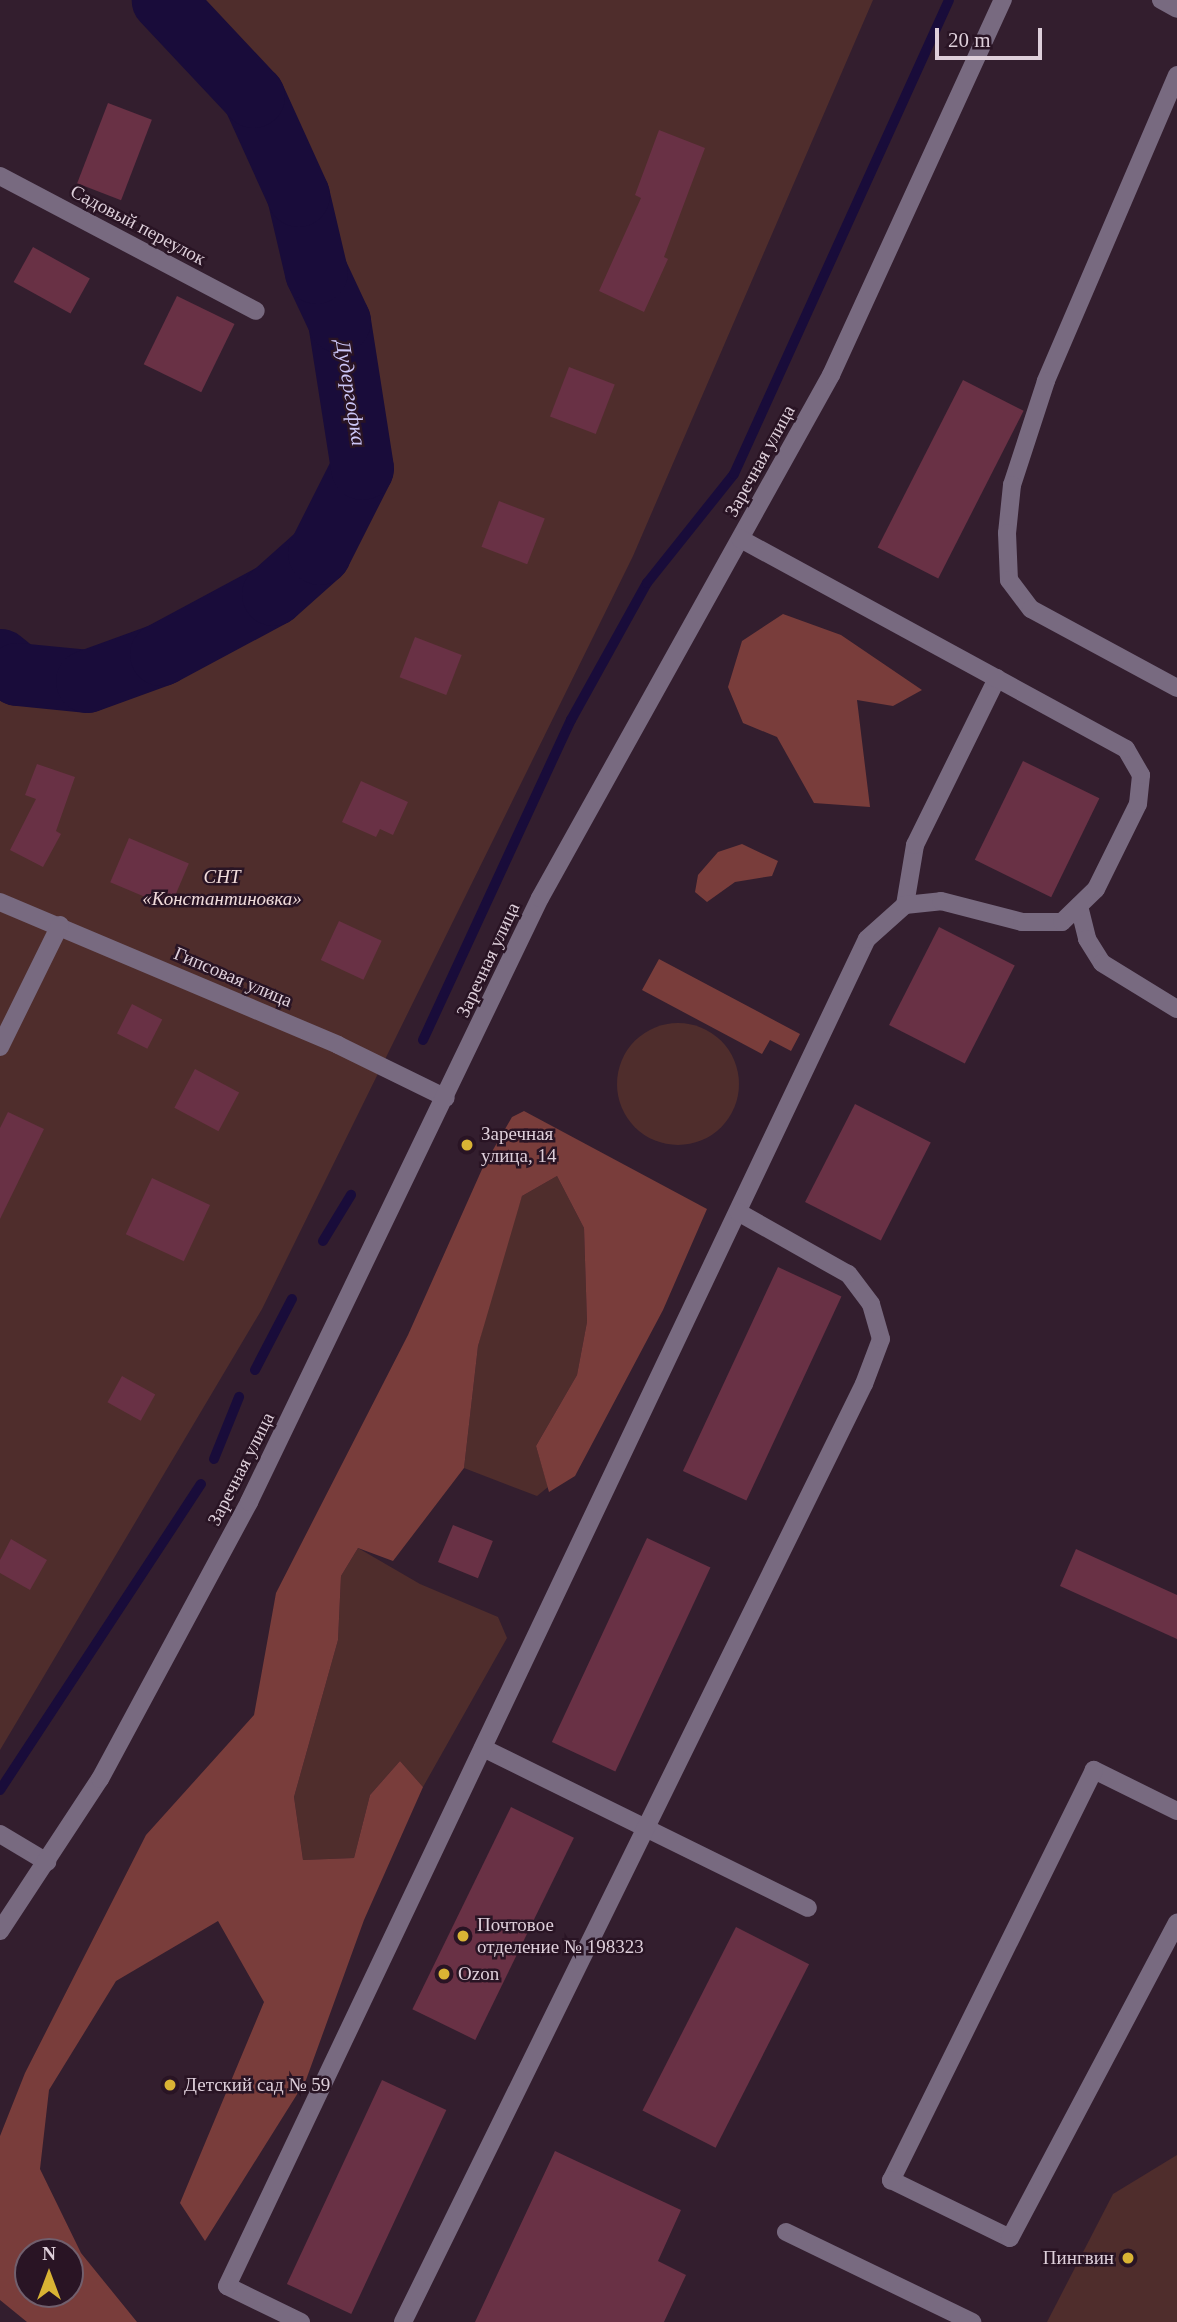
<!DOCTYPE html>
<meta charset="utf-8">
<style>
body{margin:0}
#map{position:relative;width:1177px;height:2322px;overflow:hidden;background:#331e2e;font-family:"Times New Roman",serif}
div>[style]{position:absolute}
.green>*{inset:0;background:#4f2d2c}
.round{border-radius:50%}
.forest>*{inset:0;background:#793d3b}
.stream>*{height:10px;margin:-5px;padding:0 5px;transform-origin:5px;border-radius:5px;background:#190c3a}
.river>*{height:63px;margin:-31.5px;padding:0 31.5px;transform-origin:31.5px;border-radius:31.5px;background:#190c3a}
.building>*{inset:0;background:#693145;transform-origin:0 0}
.minor>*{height:18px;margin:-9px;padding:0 9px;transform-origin:9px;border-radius:9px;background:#786a80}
.dots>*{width:19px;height:19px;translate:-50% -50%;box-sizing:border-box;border:4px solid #291424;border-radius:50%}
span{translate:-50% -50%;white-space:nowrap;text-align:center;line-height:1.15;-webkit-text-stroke:5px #291424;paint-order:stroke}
.street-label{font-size:19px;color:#decfda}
.park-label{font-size:19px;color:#f1dcdb;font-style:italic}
.poi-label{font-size:19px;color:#decfda}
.left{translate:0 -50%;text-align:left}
.right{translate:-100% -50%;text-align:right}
.water-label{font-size:21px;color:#cdc7f8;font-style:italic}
.north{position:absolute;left:14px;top:2238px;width:70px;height:70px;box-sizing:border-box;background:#291424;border:2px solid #715f6d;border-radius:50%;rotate:0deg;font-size:19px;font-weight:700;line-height:28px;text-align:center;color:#decfda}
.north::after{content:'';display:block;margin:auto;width:24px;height:32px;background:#d9b334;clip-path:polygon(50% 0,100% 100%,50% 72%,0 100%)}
.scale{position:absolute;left:935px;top:28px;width:107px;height:32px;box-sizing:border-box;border:4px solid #decfda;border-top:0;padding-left:9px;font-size:21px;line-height:24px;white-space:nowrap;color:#decfda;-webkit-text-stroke:5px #291424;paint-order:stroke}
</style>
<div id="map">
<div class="green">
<i style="clip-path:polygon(205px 0,873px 0,633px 556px,262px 1309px,0 1750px,0 680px,18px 694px,105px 695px,210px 655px,291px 596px,354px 529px,381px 456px,332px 227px,282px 90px,214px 20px)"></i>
<i class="round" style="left:617px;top:1023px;width:122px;height:122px"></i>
<i style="clip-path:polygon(557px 1176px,584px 1228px,587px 1322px,577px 1375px,536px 1446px,548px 1487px,537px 1496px,464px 1468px,478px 1346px,504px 1248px,522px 1196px)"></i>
<i style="clip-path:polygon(358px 1548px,420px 1584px,498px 1617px,507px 1638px,423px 1787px,400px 1761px,370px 1795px,354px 1858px,303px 1860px,294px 1797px,338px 1640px,341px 1576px)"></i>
<i style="clip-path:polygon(1177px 2155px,1177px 2322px,1047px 2322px,1113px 2194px)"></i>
</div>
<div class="forest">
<i style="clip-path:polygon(783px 614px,841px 635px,922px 690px,893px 706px,857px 700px,870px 807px,814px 803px,777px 737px,743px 723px,728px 687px,742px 641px)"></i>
<i style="clip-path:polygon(742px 844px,778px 861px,772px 876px,735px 882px,707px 902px,695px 892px,698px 875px,718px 852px)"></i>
<i style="clip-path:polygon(659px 959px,800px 1034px,791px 1051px,770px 1040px,762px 1054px,642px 990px)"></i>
<i style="clip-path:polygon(evenodd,524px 1111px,707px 1209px,663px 1310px,575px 1476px,549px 1492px,536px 1446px,577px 1375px,587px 1322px,584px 1228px,557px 1176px,522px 1196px,478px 1346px,464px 1468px,393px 1561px,358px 1548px,341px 1576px,338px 1640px,294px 1797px,303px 1860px,354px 1858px,370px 1795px,400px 1761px,423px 1787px,364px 1920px,306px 2080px,205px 2241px,180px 2203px,264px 2002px,218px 1921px,116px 1981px,49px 2090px,40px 2169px,81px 2253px,137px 2322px,27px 2322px,0 2300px,0 2136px,25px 2073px,146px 1835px,254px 1715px,276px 1593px,408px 1335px,483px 1167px,512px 1117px,524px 1111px,28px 2252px,70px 2252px,70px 2294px,28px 2294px,28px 2252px)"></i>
</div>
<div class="stream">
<i style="left:423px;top:1040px;width:353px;rotate:-65.2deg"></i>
<i style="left:571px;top:720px;width:157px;rotate:-61deg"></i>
<i style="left:647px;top:583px;width:139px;rotate:-51.4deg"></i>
<i style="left:734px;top:474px;width:520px;rotate:-65.6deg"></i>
<i style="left:323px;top:1241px;width:54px;rotate:-58.7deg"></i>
<i style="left:255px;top:1370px;width:80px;rotate:-62.5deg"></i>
<i style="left:214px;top:1459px;width:67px;rotate:-68deg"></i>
<i style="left:0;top:1790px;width:366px;rotate:-56.7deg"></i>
</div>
<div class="river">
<i style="left:0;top:660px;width:22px;rotate:39deg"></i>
<i style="left:17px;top:674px;width:70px;rotate:5.7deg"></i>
<i style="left:87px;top:681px;width:79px;rotate:-20deg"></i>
<i style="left:161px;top:654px;width:127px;rotate:-28.2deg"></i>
<i style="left:273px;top:594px;width:62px;rotate:-41.7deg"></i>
<i style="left:319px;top:553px;width:95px;rotate:-63.2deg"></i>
<i style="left:362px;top:468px;width:149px;rotate:-98.9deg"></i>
<i style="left:339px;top:321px;width:54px;rotate:-115.1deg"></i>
<i style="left:316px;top:272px;width:79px;rotate:-103.2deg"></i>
<i style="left:298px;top:195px;width:109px;rotate:-114.4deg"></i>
<i style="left:253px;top:96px;width:132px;rotate:-133.2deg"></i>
</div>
<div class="building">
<i style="left:108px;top:103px;width:47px;height:86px;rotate:21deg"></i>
<i style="clip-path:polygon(659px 130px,705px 148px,664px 257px,668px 259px,644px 312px,599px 291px,641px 198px,635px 195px)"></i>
<i style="left:33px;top:247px;width:65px;height:40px;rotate:29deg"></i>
<i style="left:177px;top:296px;width:64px;height:76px;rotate:26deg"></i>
<i style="left:569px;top:367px;width:49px;height:53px;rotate:21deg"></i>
<i style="left:963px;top:380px;width:68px;height:188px;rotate:27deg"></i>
<i style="left:499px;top:501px;width:49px;height:49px;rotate:21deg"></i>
<i style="left:415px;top:637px;width:50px;height:43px;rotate:21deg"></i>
<i style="left:1023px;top:761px;width:85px;height:110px;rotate:26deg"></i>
<i style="clip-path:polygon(37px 764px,75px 777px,56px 831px,61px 834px,43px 867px,10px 850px,36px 799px,25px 795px)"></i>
<i style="clip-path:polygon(361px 781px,408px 802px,393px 835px,380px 829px,376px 837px,342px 822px)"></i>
<i style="left:129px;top:838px;width:65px;height:48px;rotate:23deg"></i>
<i style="left:339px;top:921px;width:47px;height:43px;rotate:25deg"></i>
<i style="left:939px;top:927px;width:85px;height:110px;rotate:27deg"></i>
<i style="left:132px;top:1004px;width:34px;height:33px;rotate:27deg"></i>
<i style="left:195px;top:1069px;width:50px;height:44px;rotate:28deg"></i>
<i style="left:855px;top:1104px;width:85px;height:110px;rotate:27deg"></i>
<i style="clip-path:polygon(8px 1112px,44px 1129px,0 1219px,0 1128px)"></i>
<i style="left:152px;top:1178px;width:64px;height:62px;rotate:25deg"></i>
<i style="left:778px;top:1267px;width:70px;height:225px;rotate:25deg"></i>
<i style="left:122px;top:1376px;width:38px;height:30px;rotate:29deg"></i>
<i style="left:453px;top:1525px;width:43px;height:40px;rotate:22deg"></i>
<i style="left:647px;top:1538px;width:70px;height:225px;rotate:25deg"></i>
<i style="clip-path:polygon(11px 1539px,47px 1560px,30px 1590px,0 1573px,0 1560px)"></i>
<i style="clip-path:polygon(1076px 1549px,1177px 1595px,1177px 1639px,1060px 1586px)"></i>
<i style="left:511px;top:1807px;width:70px;height:225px;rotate:26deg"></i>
<i style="left:736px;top:1927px;width:82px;height:206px;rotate:27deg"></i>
<i style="left:382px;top:2080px;width:71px;height:225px;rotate:25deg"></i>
<i style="clip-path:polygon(555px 2151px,681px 2210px,658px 2261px,686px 2275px,664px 2322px,475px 2322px)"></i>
</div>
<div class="minor">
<i style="left:1161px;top:0;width:18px;rotate:29deg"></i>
<i style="left:1177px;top:75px;width:333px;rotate:113.2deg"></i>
<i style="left:1046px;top:381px;width:109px;rotate:108.1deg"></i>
<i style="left:1012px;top:485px;width:48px;rotate:95.9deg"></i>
<i style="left:1007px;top:533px;width:47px;rotate:87.6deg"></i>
<i style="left:1009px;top:580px;width:36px;rotate:53deg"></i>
<i style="left:1031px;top:609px;width:166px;rotate:28.4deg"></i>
<i style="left:0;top:176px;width:289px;rotate:27.8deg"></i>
<i style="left:0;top:902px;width:367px;rotate:22.9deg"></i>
<i style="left:338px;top:1045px;width:120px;rotate:26.1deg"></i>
<i style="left:905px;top:905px;width:61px;rotate:-80.5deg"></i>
<i style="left:915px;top:845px;width:186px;rotate:-63.8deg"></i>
<i style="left:1079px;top:906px;width:34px;rotate:76deg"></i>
<i style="left:1087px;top:939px;width:28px;rotate:58deg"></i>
<i style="left:1102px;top:963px;width:88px;rotate:31.5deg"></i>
<i style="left:0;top:1047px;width:136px;rotate:-63.8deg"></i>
<i style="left:483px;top:1748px;width:362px;rotate:26.2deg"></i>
<i style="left:1177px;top:1811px;width:93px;rotate:-153.7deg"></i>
<i style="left:1094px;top:1770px;width:458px;rotate:116.3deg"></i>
<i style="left:891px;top:2180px;width:132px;rotate:26deg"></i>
<i style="left:1010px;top:2238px;width:357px;rotate:-62.1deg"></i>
<i style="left:0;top:1834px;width:55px;rotate:30.8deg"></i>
<i style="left:0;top:1931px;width:182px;rotate:-56.7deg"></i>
<i style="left:100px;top:1779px;width:315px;rotate:-61.7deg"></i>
<i style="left:249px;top:1502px;width:670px;rotate:-64.28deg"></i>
<i style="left:540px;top:898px;width:599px;rotate:-60.91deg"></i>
<i style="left:831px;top:375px;width:413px;rotate:-65.4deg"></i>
<i style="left:786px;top:2232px;width:207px;rotate:25.8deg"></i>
<i style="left:301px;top:2322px;width:82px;rotate:-154.1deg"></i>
<i style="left:227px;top:2286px;width:1491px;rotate:-64.59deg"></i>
<i style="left:867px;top:939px;width:51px;rotate:-41.8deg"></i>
<i style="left:905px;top:905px;width:36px;rotate:-6deg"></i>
<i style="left:941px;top:901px;width:84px;rotate:14.5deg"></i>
<i style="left:1022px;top:922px;width:40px"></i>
<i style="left:1062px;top:922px;width:47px;rotate:-44.1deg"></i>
<i style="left:1096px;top:889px;width:95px;rotate:-63.7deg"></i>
<i style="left:1138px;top:804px;width:29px;rotate:-84deg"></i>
<i style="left:1141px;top:775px;width:30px;rotate:-120deg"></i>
<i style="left:1126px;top:749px;width:439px;rotate:-151.4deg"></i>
<i style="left:403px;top:2322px;width:1045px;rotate:-63.83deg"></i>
<i style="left:864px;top:1384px;width:48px;rotate:-69.3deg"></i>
<i style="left:881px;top:1339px;width:36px;rotate:-106deg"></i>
<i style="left:871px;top:1304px;width:38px;rotate:-127deg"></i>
<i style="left:848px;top:1274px;width:126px;rotate:-150.6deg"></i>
</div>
<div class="dots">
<i style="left:467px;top:1145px;background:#d9b334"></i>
<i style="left:463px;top:1936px;background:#d9b334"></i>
<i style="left:444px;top:1974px;background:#d9b334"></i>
<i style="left:170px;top:2085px;background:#d9b334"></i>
<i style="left:1128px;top:2258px;background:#d9b334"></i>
</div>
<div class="street-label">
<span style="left:138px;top:225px;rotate:28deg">Садовый переулок</span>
<span style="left:760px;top:461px;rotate:-61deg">Заречная улица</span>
<span style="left:488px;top:960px;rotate:-65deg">Заречная улица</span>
<span style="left:233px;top:977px;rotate:23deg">Гипсовая улица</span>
<span style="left:241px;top:1469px;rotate:-63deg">Заречная улица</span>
</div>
<div class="park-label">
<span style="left:222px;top:888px">СНТ<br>«Константиновка»</span>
</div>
<div class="poi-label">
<span class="left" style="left:481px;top:1145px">Заречная<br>улица, 14</span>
<span class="left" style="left:477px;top:1936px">Почтовое<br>отделение № 198323</span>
<span class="left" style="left:458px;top:1974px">Ozon</span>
<span class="left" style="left:184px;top:2085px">Детский сад № 59</span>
<span class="right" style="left:1114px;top:2258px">Пингвин</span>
</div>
<div class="water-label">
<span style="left:351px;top:393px;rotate:81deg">Дудергофка</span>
</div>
<div class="north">N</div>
<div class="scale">20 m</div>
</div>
